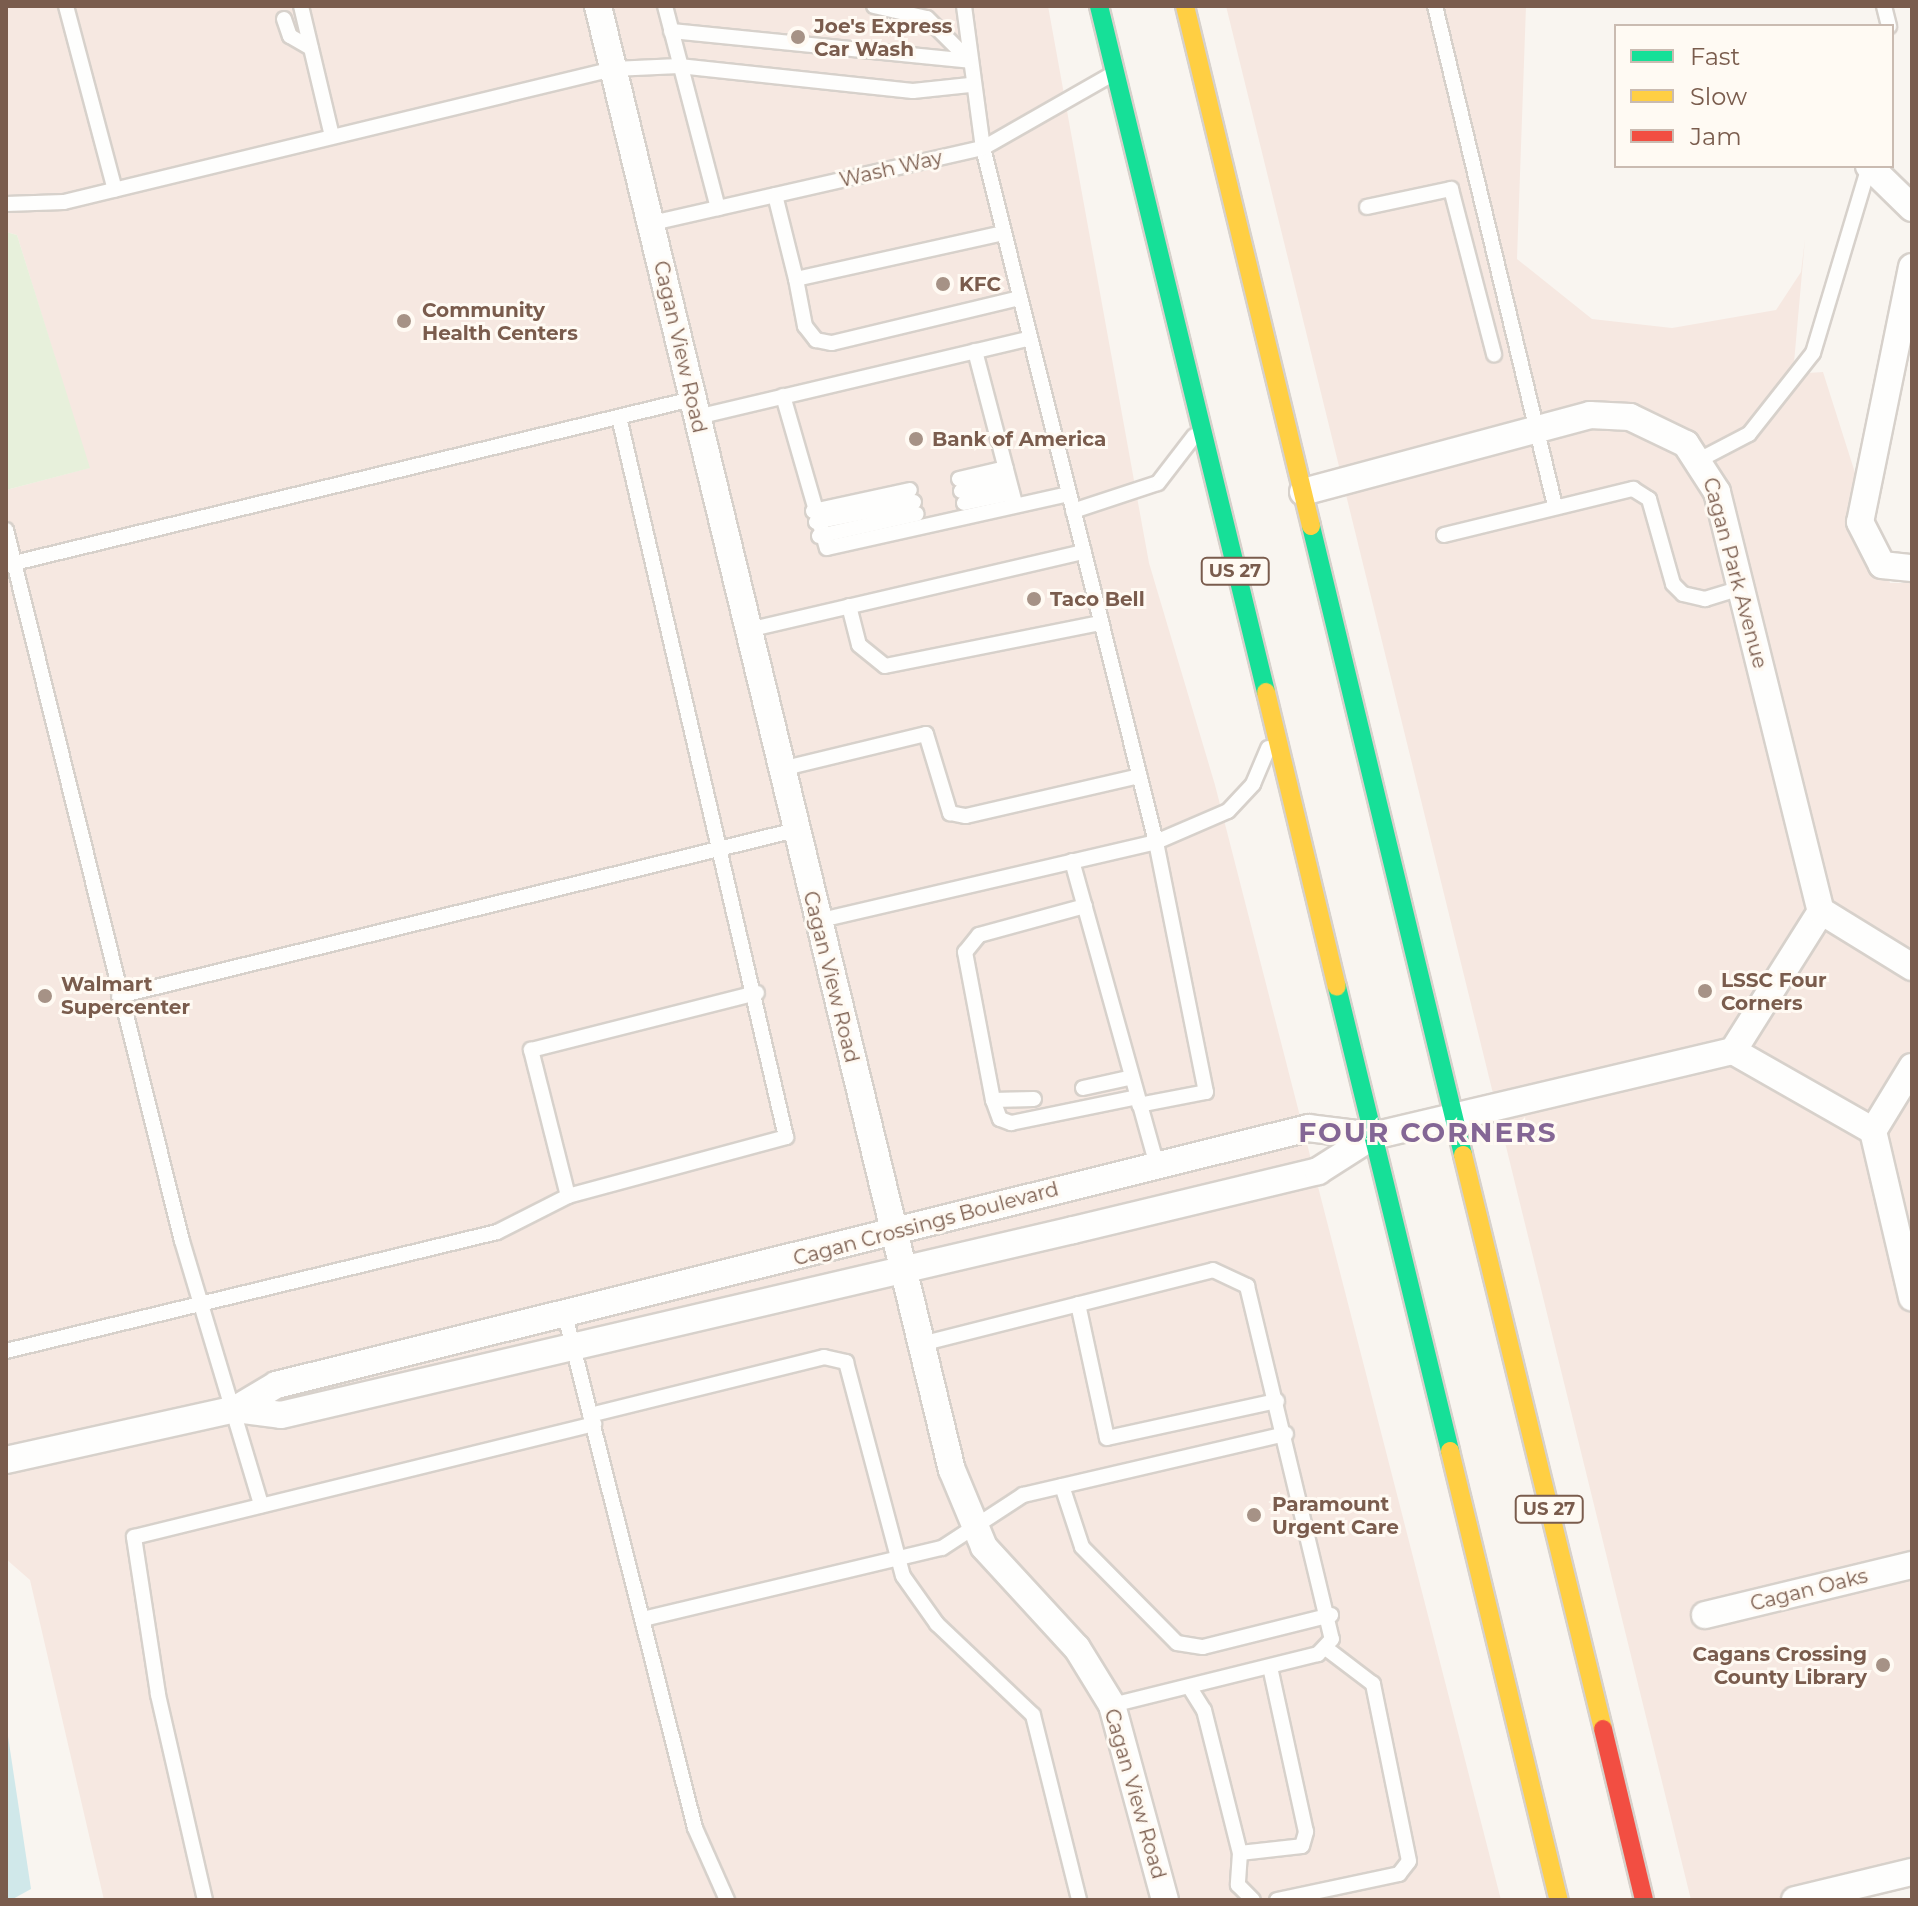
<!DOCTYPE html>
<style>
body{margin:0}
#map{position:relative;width:1918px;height:1906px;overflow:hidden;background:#f9f5f0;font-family:Montserrat,sans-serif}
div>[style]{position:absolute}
.commercial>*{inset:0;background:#f6e8e1}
.green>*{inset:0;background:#e7f0db}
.water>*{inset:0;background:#d0e8ea}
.roads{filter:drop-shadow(2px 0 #d7d1cb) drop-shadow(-2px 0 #d7d1cb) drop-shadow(0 2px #d7d1cb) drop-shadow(0 -2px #d7d1cb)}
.lane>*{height:14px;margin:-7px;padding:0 7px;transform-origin:7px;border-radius:7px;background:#fefefd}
.street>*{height:26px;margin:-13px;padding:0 13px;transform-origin:13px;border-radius:13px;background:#fefefd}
.fast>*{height:18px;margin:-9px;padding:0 9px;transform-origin:9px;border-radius:9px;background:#16e098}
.slow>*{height:18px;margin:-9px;padding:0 9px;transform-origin:9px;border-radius:9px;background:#ffcf43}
.jam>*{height:18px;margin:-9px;padding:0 9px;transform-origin:9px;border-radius:9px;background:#f24e42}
.dots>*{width:22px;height:22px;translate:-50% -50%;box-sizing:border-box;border:4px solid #fffaf3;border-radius:50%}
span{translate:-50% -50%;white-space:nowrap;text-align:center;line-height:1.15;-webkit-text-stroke:6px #fffaf3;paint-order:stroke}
.shield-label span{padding:2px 6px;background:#fffaf3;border:2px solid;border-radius:6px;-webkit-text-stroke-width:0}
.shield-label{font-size:18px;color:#7a5c4d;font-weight:700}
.poi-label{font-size:20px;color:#7a5c4d;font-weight:700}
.left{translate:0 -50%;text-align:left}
.right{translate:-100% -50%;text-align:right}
.street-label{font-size:20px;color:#7a5c4d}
.district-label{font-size:28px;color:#846695;font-weight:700;letter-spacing:2px}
.frame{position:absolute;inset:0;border:8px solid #7a5c4d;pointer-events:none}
.legend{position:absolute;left:1614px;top:24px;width:280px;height:144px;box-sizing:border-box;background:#fffaf3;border:2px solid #cabbb1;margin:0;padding:10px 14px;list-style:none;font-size:24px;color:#7a5c4d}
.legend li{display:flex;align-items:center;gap:16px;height:40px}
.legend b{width:40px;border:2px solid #cabbb1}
</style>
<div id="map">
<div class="commercial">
<i style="clip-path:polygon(6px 6px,1048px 6px,1149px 563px,1215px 785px,1501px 1900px,104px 1900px,30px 1580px,6px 1559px,6px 490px,89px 468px,17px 235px,6px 232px)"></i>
<i style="clip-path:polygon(1226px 6px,1526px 6px,1517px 259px,1592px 319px,1672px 328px,1776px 310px,1801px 272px,1805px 239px,1793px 374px,1823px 372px,1890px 583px,1912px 583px,1912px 1865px,1771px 1900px,1691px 1900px)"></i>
</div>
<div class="green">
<i style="clip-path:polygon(6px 232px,17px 235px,90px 468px,6px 490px)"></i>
</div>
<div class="water">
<i style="clip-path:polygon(6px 1723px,31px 1889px,11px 1900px,6px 1900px)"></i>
</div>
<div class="roads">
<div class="lane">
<i style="left:66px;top:6px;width:190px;rotate:75.1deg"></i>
<i style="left:301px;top:6px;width:134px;rotate:76.6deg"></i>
<i style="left:665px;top:6px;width:209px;rotate:75.3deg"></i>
<i style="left:874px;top:6px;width:54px;rotate:12.8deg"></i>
<i style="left:927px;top:18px;width:61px;rotate:45deg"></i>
<i style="left:964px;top:6px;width:143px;rotate:82.4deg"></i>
<i style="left:983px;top:148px;width:715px;rotate:76deg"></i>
<i style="left:1156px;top:842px;width:255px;rotate:78.7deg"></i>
<i style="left:1206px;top:1092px;width:68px;rotate:169deg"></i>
<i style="left:1435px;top:6px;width:514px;rotate:76.5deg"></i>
<i style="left:1884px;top:6px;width:21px;rotate:76deg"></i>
<i style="left:284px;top:19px;width:18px;rotate:71deg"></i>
<i style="left:290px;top:36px;width:24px;rotate:30deg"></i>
<i style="left:671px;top:31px;width:301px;rotate:5.7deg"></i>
<i style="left:775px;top:195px;width:87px;rotate:76deg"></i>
<i style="left:796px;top:279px;width:213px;rotate:-12.5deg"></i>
<i style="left:6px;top:204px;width:58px;rotate:-2deg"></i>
<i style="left:64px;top:202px;width:565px;rotate:-13.62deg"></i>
<i style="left:613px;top:69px;width:66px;rotate:-2.6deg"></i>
<i style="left:679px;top:66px;width:235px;rotate:6.1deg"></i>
<i style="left:913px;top:91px;width:57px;rotate:-6deg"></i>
<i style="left:1367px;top:207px;width:86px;rotate:-12.1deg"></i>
<i style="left:1451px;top:189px;width:171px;rotate:75.4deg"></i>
<i style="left:652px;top:223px;width:339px;rotate:-12.8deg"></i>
<i style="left:983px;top:148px;width:147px;rotate:-29.7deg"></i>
<i style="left:796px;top:279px;width:48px;rotate:79.2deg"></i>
<i style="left:805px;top:326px;width:18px;rotate:52deg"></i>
<i style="left:816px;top:340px;width:16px;rotate:11deg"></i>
<i style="left:832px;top:343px;width:193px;rotate:-13.5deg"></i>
<i style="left:975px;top:351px;width:158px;rotate:75.3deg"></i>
<i style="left:783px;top:396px;width:158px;rotate:73.9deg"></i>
<i style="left:827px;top:548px;width:248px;rotate:-12.6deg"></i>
<i style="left:697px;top:417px;width:342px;rotate:-13.3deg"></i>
<i style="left:1701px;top:459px;width:54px;rotate:-27.5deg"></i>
<i style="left:1749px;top:434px;width:103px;rotate:-51.7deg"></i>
<i style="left:1813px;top:353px;width:195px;rotate:-73.3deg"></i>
<i style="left:959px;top:479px;width:48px;rotate:-13.2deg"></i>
<i style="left:961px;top:491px;width:48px;rotate:-12deg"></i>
<i style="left:964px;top:503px;width:49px;rotate:-11.8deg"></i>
<i style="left:813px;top:511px;width:99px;rotate:-12.2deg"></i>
<i style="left:1073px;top:511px;width:89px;rotate:-18.2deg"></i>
<i style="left:1158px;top:483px;width:59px;rotate:-52.5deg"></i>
<i style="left:816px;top:522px;width:100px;rotate:-11.5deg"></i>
<i style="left:6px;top:530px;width:732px;rotate:76.1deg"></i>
<i style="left:182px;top:1241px;width:276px;rotate:73.3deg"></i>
<i style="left:1444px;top:535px;width:195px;rotate:-13.7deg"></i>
<i style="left:1633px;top:489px;width:19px;rotate:32deg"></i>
<i style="left:1649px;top:499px;width:88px;rotate:74.2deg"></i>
<i style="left:1673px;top:584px;width:14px;rotate:45deg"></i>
<i style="left:1683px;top:594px;width:23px;rotate:13deg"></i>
<i style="left:1705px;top:599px;width:38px;rotate:-17deg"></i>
<i style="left:819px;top:536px;width:100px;rotate:-12.7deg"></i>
<i style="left:6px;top:565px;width:706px;rotate:-13.6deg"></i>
<i style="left:849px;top:606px;width:40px;rotate:75.6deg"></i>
<i style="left:859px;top:645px;width:33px;rotate:39deg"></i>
<i style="left:885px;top:666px;width:220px;rotate:-11.3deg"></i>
<i style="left:748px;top:630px;width:345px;rotate:-13.1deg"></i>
<i style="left:781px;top:769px;width:149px;rotate:-13.6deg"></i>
<i style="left:926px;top:734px;width:83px;rotate:73.1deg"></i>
<i style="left:950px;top:813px;width:16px;rotate:11deg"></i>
<i style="left:966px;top:816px;width:178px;rotate:-13deg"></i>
<i style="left:1072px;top:861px;width:316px;rotate:74.4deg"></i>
<i style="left:1085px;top:906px;width:110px;rotate:164.7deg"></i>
<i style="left:979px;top:935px;width:22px;rotate:129deg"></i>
<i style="left:965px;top:952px;width:151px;rotate:79.3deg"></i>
<i style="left:993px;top:1100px;width:20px;rotate:70deg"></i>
<i style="left:1000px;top:1119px;width:12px;rotate:20deg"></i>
<i style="left:1011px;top:1123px;width:125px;rotate:-11.6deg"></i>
<i style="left:817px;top:921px;width:348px;rotate:-13.1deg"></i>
<i style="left:1156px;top:842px;width:78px;rotate:-23.3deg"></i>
<i style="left:1228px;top:811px;width:37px;rotate:-47deg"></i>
<i style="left:1253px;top:784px;width:39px;rotate:-67deg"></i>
<i style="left:119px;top:996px;width:697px;rotate:-13.78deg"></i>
<i style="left:1083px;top:1088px;width:46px;rotate:-12.5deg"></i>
<i style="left:993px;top:1100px;width:41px;rotate:-1.4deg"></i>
<i style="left:568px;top:1196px;width:151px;rotate:-104.2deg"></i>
<i style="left:531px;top:1050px;width:233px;rotate:-14.2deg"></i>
<i style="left:1078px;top:1304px;width:137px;rotate:77.8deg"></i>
<i style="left:1107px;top:1438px;width:174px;rotate:-12.3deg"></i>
<i style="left:565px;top:1315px;width:529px;rotate:75.78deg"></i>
<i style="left:695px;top:1828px;width:79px;rotate:66deg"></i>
<i style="left:921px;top:1344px;width:301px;rotate:-14.2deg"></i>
<i style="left:1213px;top:1270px;width:38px;rotate:25deg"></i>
<i style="left:1247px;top:1286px;width:363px;rotate:76.5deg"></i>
<i style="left:1332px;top:1639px;width:21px;rotate:133deg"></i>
<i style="left:1318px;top:1654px;width:212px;rotate:166.1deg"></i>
<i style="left:6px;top:1351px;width:505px;rotate:-13.62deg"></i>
<i style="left:497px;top:1232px;width:80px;rotate:-26.9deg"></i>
<i style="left:568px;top:1196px;width:226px;rotate:-15.1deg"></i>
<i style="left:786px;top:1137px;width:739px;rotate:-103.06deg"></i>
<i style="left:590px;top:1415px;width:241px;rotate:-13.9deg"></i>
<i style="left:824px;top:1357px;width:23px;rotate:13deg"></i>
<i style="left:846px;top:1362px;width:221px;rotate:75.1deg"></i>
<i style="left:903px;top:1576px;width:59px;rotate:54.7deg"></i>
<i style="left:937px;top:1624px;width:132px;rotate:43.5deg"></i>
<i style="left:1033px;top:1715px;width:191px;rotate:76deg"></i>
<i style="left:1062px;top:1486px;width:64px;rotate:71.8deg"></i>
<i style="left:1082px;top:1547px;width:135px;rotate:45.3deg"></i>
<i style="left:1177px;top:1643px;width:26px;rotate:9deg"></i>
<i style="left:1203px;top:1647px;width:132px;rotate:-14deg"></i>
<i style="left:643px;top:1619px;width:307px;rotate:-13.4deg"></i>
<i style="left:942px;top:1548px;width:97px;rotate:-33.2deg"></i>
<i style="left:1023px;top:1495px;width:270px;rotate:-13.1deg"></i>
<i style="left:1190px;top:1688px;width:26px;rotate:58deg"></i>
<i style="left:1204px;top:1710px;width:147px;rotate:75.9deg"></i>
<i style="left:1240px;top:1853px;width:32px;rotate:94deg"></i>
<i style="left:1238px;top:1885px;width:21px;rotate:45deg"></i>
<i style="left:1240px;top:1853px;width:62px;rotate:-6.4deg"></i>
<i style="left:1302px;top:1846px;width:15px;rotate:-74deg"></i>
<i style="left:1306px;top:1832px;width:169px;rotate:-102.3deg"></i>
<i style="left:205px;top:1900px;width:211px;rotate:-102.9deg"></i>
<i style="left:158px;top:1694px;width:159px;rotate:-98.7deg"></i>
<i style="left:134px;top:1537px;width:474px;rotate:-13.8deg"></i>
<i style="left:1277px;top:1900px;width:125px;rotate:-12deg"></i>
<i style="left:1399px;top:1874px;width:16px;rotate:-52deg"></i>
<i style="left:1409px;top:1861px;width:181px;rotate:-101.5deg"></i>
<i style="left:1373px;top:1684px;width:58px;rotate:-142.7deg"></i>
</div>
<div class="street">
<i style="left:598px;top:6px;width:1506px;rotate:76.41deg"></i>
<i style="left:952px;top:1470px;width:83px;rotate:67.4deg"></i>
<i style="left:984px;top:1547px;width:137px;rotate:47.4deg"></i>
<i style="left:1077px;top:1648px;width:67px;rotate:58.4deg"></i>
<i style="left:1112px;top:1705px;width:202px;rotate:74.8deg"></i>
<i style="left:1869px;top:166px;width:60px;rotate:44.3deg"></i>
<i style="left:1912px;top:267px;width:260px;rotate:101.5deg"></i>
<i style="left:1860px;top:522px;width:48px;rotate:62.9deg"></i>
<i style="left:1882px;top:565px;width:30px;rotate:6deg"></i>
<i style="left:1303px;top:492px;width:297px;rotate:-15deg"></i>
<i style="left:1590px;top:415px;width:40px;rotate:2.9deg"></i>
<i style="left:1630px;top:417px;width:62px;rotate:25.7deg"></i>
<i style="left:1686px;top:444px;width:57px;rotate:57.1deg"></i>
<i style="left:1717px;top:492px;width:432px;rotate:76.1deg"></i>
<i style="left:1733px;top:1051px;width:165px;rotate:-57.8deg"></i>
<i style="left:1821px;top:911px;width:107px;rotate:31.6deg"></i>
<i style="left:1873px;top:1131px;width:171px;rotate:76.8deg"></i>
<i style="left:1373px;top:1136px;width:370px;rotate:-13.3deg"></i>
<i style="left:1733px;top:1051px;width:161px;rotate:29.7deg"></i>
<i style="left:1873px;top:1131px;width:75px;rotate:-58.6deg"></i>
<i style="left:236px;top:1409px;width:45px;rotate:7.6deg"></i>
<i style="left:281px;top:1415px;width:813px;rotate:-13.15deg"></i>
<i style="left:1073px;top:1230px;width:252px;rotate:-13.5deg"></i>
<i style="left:1318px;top:1171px;width:65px;rotate:-32.5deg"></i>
<i style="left:6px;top:1460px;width:236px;rotate:-12.5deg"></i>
<i style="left:236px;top:1409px;width:47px;rotate:-31deg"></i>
<i style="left:276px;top:1385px;width:1064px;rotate:-13.98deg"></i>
<i style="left:1308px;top:1128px;width:65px;rotate:7deg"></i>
<i style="left:1705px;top:1615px;width:213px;rotate:-13.6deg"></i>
<i style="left:1795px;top:1900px;width:120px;rotate:-13.5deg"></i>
</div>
<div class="fast">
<i style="left:1099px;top:6px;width:706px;rotate:76.32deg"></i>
<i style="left:1311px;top:526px;width:647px;rotate:76.41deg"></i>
<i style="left:1337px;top:987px;width:478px;rotate:76.3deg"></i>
</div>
<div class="slow">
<i style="left:1185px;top:6px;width:535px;rotate:76.38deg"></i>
<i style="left:1266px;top:692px;width:303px;rotate:76.5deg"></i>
<i style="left:1463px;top:1155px;width:591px;rotate:76.29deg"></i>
<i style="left:1450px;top:1451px;width:462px;rotate:76.4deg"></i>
</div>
<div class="jam">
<i style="left:1603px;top:1729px;width:176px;rotate:76.5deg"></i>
</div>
</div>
<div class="dots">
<i style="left:798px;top:37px;background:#a69286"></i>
<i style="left:943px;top:284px;background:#a69286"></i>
<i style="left:404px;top:321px;background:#a69286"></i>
<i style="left:916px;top:439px;background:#a69286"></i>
<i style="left:1034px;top:599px;background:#a69286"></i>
<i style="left:1705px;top:991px;background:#a69286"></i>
<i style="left:45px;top:996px;background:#a69286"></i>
<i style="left:1254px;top:1515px;background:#a69286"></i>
<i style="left:1883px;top:1665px;background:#a69286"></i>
</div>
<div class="shield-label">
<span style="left:1235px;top:571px">US 27</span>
<span style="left:1549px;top:1509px">US 27</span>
</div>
<div class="poi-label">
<span class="left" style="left:814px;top:38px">Joe's Express<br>Car Wash</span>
<span class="left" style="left:959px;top:284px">KFC</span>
<span class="left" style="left:422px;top:322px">Community<br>Health Centers</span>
<span class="left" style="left:932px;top:439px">Bank of America</span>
<span class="left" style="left:1050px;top:599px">Taco Bell</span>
<span class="left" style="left:1721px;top:992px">LSSC Four<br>Corners</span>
<span class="left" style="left:61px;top:996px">Walmart<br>Supercenter</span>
<span class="left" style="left:1272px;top:1516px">Paramount<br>Urgent Care</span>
<span class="right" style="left:1867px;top:1666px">Cagans Crossing<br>County Library</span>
</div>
<div class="street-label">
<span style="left:891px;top:169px;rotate:-13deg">Wash Way</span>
<span style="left:680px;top:347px;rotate:77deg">Cagan View Road</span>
<span style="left:1735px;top:573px;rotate:75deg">Cagan Park Avenue</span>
<span style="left:831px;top:977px;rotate:76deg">Cagan View Road</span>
<span style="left:926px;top:1224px;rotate:-15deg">Cagan Crossings Boulevard</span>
<span style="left:1809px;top:1590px;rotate:-14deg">Cagan Oaks</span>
<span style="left:1135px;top:1794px;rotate:74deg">Cagan View Road</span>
</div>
<div class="district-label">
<span style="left:1428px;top:1132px">FOUR CORNERS</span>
</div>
<div class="frame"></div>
<ul class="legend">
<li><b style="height:10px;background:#16e098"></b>Fast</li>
<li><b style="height:10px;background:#ffcf43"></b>Slow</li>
<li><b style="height:10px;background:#f24e42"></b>Jam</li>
</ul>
</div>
